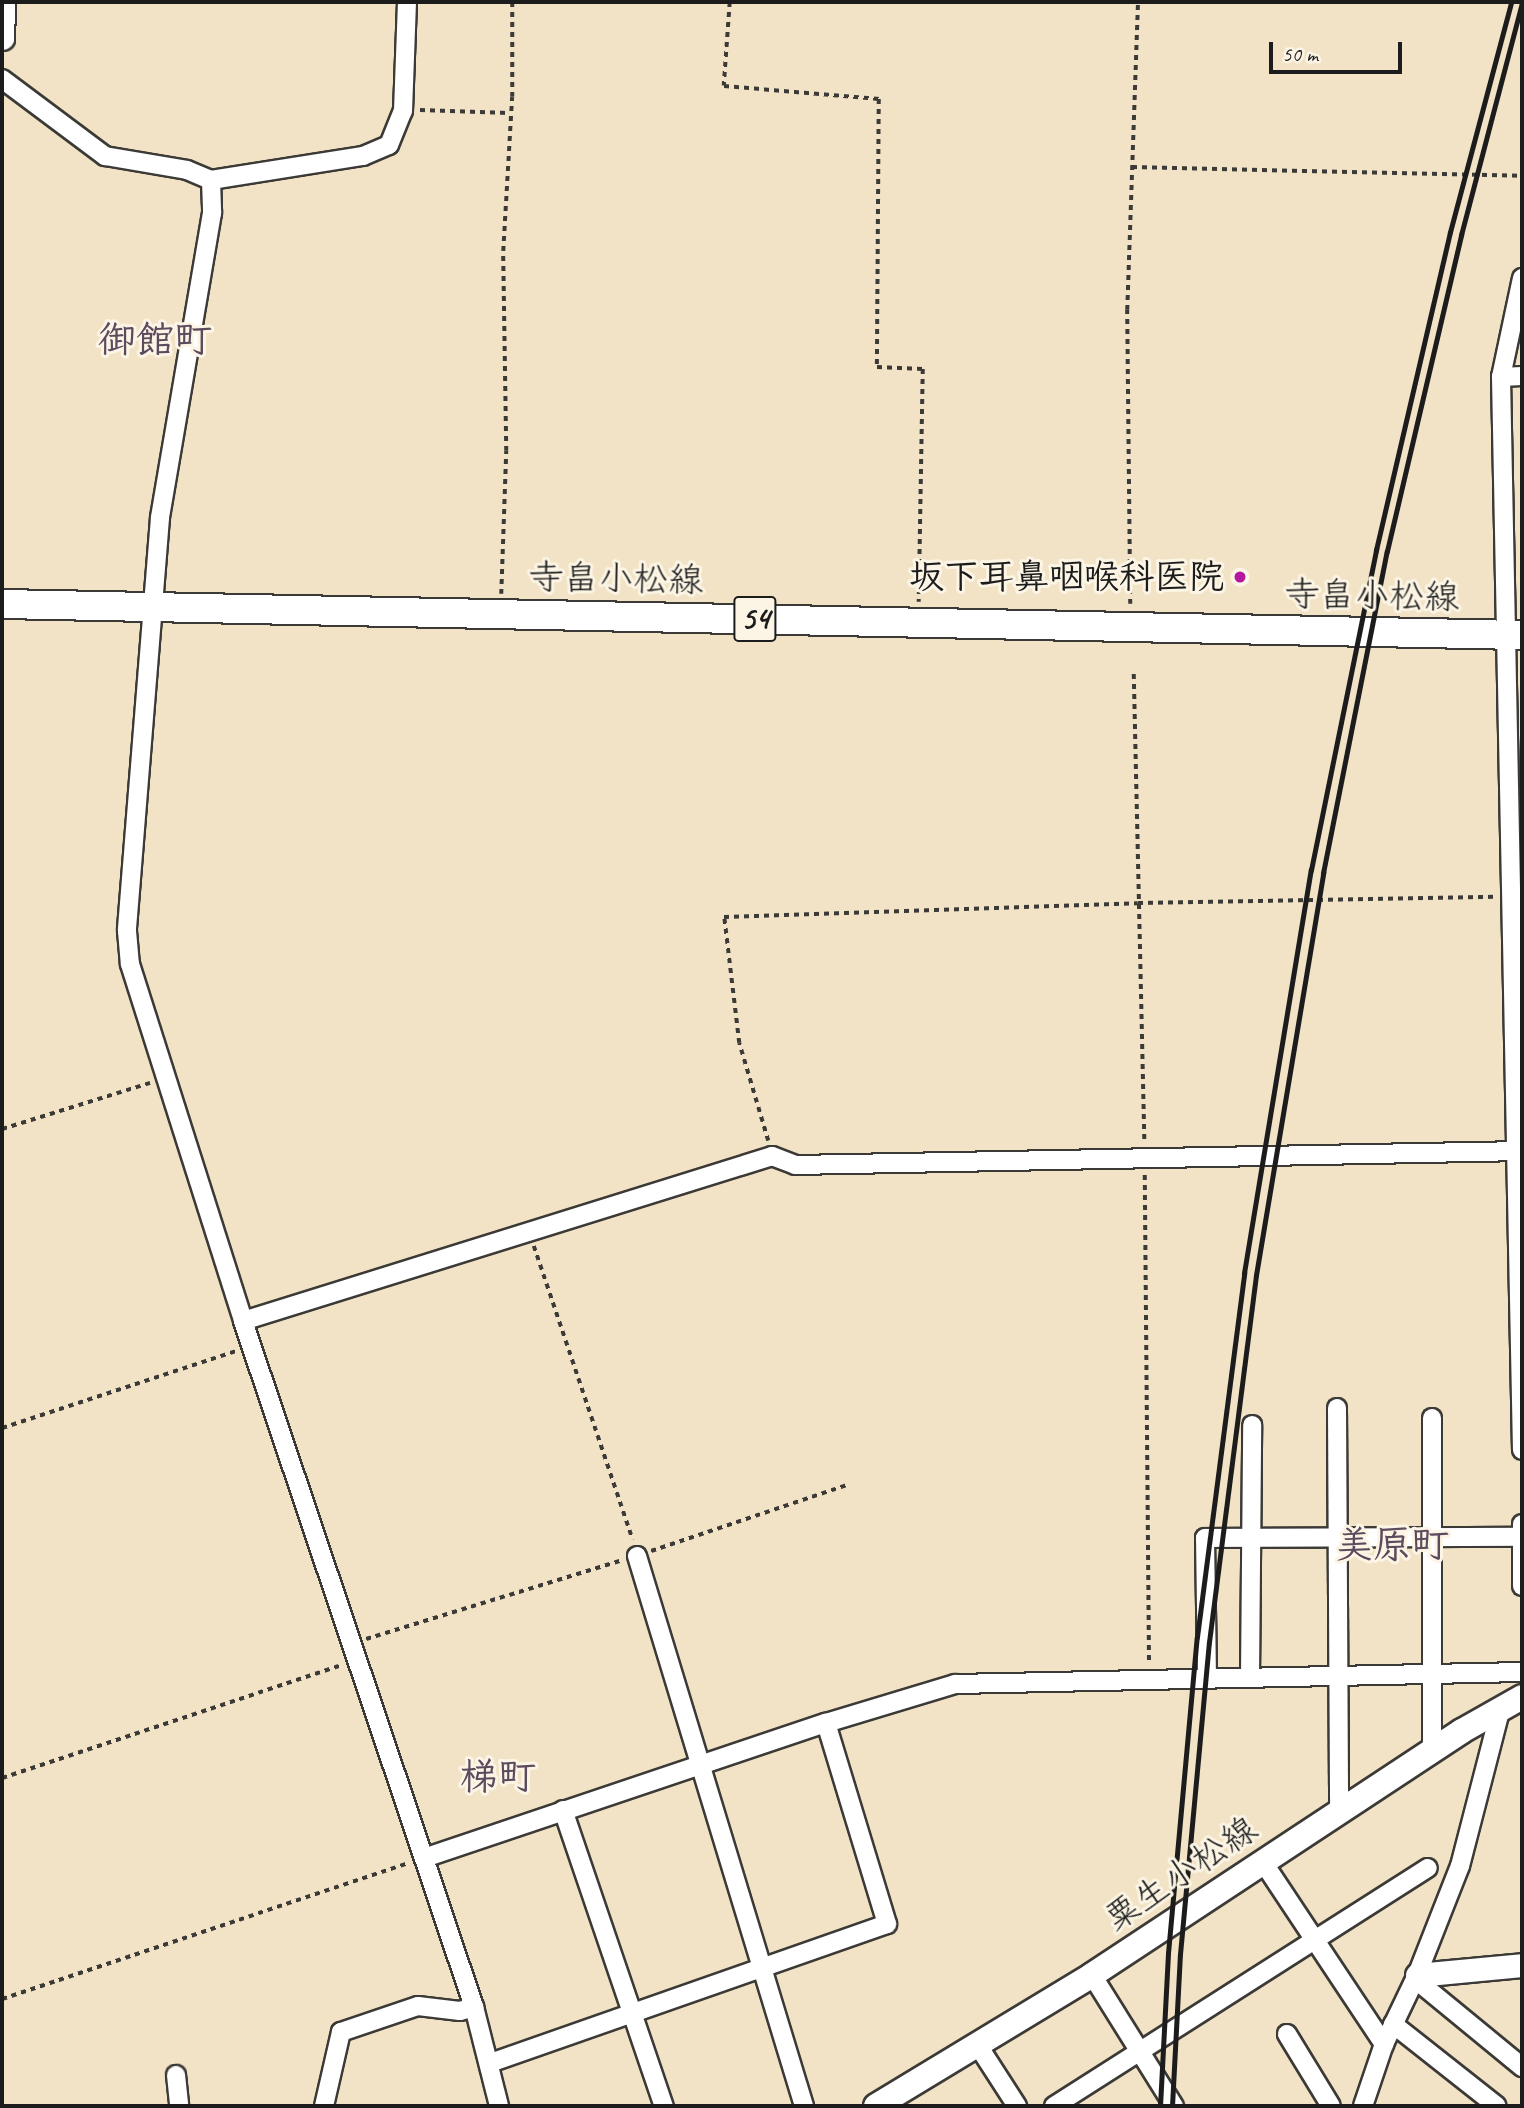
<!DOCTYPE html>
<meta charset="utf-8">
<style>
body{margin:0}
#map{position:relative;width:1524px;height:2108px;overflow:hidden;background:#f2e3c6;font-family:Caveat,"Klee One",sans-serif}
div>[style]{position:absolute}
.path>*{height:3.5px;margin-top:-1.75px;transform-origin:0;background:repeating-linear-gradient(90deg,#3c3a36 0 5px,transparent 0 10px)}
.roads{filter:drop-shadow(2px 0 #3c3a36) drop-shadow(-2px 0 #3c3a36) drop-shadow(0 2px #3c3a36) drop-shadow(0 -2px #3c3a36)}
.minor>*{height:18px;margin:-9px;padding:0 9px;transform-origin:9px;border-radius:9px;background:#fff}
.tertiary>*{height:23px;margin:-11.5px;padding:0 11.5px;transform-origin:11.5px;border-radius:11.5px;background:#fff}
.secondary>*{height:24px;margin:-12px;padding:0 12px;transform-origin:12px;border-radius:12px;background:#fff}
.primary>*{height:28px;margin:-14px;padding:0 14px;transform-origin:14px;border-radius:14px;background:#fff}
.rail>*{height:5px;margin:-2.5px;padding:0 2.5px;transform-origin:2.5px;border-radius:2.5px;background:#1c1c1c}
.dots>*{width:19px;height:19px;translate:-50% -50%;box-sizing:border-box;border:4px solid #fcf5e5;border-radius:50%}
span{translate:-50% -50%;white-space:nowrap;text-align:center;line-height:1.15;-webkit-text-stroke:6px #fcf5e5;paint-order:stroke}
.shield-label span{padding:2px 5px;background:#fcf5e5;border:2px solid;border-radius:5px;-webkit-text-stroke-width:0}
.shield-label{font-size:33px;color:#1c1c1c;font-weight:700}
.poi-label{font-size:35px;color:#1c1c1c;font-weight:700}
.right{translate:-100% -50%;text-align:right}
.street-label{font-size:35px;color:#1c1c1c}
.quarter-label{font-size:38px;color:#5c4a5d;font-weight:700}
.frame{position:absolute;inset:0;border:4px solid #1c1c1c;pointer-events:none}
.scale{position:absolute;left:1269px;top:42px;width:133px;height:32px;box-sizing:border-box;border:4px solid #1c1c1c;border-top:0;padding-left:9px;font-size:21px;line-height:24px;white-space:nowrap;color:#1c1c1c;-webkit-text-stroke:5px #fcf5e5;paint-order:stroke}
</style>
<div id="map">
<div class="path">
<i style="left:730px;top:2px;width:84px;rotate:94.1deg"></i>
<i style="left:724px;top:86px;width:156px;rotate:4.8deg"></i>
<i style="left:879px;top:99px;width:268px;rotate:90.4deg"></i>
<i style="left:877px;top:367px;width:46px;rotate:2.5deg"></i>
<i style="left:923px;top:369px;width:233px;rotate:91deg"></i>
<i style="left:420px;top:110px;width:89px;rotate:1.9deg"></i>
<i style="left:1132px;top:167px;width:390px;rotate:1.3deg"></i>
<i style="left:501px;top:594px;width:143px;rotate:-88deg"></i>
<i style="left:506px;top:451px;width:200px;rotate:-90.9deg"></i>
<i style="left:503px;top:251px;width:154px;rotate:-86.7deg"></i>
<i style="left:512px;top:97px;width:95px;rotate:-90deg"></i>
<i style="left:1130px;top:604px;width:294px;rotate:-90.6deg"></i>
<i style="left:1127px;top:310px;width:308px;rotate:-88deg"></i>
<i style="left:1134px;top:674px;width:469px;rotate:88.7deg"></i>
<i style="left:2px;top:1129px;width:155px;rotate:-17.3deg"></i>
<i style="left:768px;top:1141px;width:102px;rotate:-106.5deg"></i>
<i style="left:739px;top:1043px;width:127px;rotate:-96.8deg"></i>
<i style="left:724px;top:917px;width:414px;rotate:-1.9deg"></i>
<i style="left:1138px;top:903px;width:358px;rotate:-1deg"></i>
<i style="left:1145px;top:1175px;width:489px;rotate:89.5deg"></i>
<i style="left:534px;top:1246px;width:310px;rotate:71.4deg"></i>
<i style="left:2px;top:1428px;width:246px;rotate:-18.2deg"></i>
<i style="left:651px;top:1551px;width:207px;rotate:-18.6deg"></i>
<i style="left:366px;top:1639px;width:266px;rotate:-17.1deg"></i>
<i style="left:2px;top:1778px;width:358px;rotate:-18.4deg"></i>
<i style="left:2px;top:1999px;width:429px;rotate:-18.5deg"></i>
</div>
<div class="roads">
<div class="minor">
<i style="left:2px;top:79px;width:129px;rotate:36.8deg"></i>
<i style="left:105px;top:156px;width:83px;rotate:9.7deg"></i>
<i style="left:187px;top:170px;width:26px;rotate:23deg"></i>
<i style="left:211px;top:180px;width:154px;rotate:-9deg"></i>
<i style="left:363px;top:156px;width:28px;rotate:-23deg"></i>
<i style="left:389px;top:145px;width:37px;rotate:-68deg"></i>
<i style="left:403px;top:111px;width:109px;rotate:-87.9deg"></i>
<i style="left:211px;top:180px;width:33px;rotate:88deg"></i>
<i style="left:212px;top:213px;width:309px;rotate:99.7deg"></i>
<i style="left:160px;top:518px;width:414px;rotate:94.6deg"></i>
<i style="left:127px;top:931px;width:33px;rotate:85deg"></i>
<i style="left:130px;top:964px;width:374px;rotate:72.4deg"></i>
<i style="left:243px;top:1321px;width:724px;rotate:71.39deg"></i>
<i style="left:474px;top:2007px;width:102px;rotate:75.8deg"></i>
<i style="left:1522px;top:278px;width:101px;rotate:102deg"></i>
<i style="left:1501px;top:377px;width:1073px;rotate:88.88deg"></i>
<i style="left:1501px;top:377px;width:21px;rotate:-3deg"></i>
<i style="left:243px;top:1321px;width:554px;rotate:-17.32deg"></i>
<i style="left:772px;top:1156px;width:25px;rotate:21deg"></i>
<i style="left:795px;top:1165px;width:727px;rotate:-1.1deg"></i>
<i style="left:1337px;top:1408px;width:404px;rotate:89.7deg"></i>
<i style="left:1432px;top:1418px;width:332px;rotate:90deg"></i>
<i style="left:1522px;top:1524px;width:62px;rotate:90deg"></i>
<i style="left:637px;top:1556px;width:575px;rotate:73.11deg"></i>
<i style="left:1250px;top:1678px;width:253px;rotate:-89.5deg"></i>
<i style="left:1207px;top:1679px;width:141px;rotate:-90.8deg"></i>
<i style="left:1205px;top:1538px;width:317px;rotate:-0.2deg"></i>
<i style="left:826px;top:1723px;width:135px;rotate:-16.8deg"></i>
<i style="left:955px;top:1684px;width:567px;rotate:-1.21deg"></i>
<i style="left:563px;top:1810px;width:313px;rotate:71.2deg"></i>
<i style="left:424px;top:1858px;width:424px;rotate:-18.6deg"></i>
<i style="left:826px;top:1723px;width:210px;rotate:73.1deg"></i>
<i style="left:887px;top:1924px;width:421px;rotate:160.7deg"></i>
<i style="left:1263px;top:1862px;width:219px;rotate:56.4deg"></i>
<i style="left:1092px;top:1975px;width:155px;rotate:58deg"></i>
<i style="left:1415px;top:1979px;width:139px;rotate:39.4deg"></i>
<i style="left:1393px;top:2024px;width:132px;rotate:38.3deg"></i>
<i style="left:1287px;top:2034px;width:84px;rotate:58.6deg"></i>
<i style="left:977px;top:2044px;width:74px;rotate:57.2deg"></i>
<i style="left:176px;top:2075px;width:31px;rotate:84deg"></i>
<i style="left:324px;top:2106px;width:76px;rotate:-77.1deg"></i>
<i style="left:341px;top:2032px;width:81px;rotate:-18.7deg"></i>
<i style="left:418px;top:2006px;width:42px;rotate:6.8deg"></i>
<i style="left:460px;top:2011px;width:15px;rotate:-16deg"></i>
<i style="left:1054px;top:2106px;width:443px;rotate:-32.5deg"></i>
<i style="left:1363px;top:2106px;width:65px;rotate:-71.3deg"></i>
<i style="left:1384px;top:2044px;width:76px;rotate:-64.4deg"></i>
<i style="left:1417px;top:1975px;width:117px;rotate:-68.5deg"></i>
<i style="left:1460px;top:1866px;width:160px;rotate:-75.5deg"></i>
</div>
<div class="tertiary">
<i style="left:2px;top:38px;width:36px;rotate:-88deg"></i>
<i style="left:1417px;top:1975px;width:105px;rotate:-5.4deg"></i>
</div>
<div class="secondary">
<i style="left:876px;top:2106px;width:253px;rotate:-31.2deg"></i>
<i style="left:1092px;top:1975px;width:443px;rotate:-33.4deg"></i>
<i style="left:1462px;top:1731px;width:69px;rotate:-29.5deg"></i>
</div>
<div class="primary">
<i style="left:2px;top:604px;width:1520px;rotate:1.17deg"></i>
</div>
</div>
<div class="rail">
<i style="left:1160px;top:2106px;width:153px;rotate:-87deg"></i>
<i style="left:1168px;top:1953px;width:317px;rotate:-84.8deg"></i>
<i style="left:1197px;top:1637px;width:367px;rotate:-82.6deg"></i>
<i style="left:1244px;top:1273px;width:409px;rotate:-80.6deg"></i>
<i style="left:1311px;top:870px;width:327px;rotate:-78.5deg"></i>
<i style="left:1376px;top:550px;width:326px;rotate:-76.9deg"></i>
<i style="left:1450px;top:232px;width:238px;rotate:-75.1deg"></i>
<i style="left:1172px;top:2106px;width:152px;rotate:-87deg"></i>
<i style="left:1180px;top:1954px;width:313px;rotate:-84.7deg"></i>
<i style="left:1209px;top:1642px;width:370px;rotate:-82.7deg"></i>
<i style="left:1256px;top:1275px;width:408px;rotate:-80.5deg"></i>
<i style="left:1323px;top:873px;width:328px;rotate:-78.8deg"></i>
<i style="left:1387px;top:551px;width:325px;rotate:-76.8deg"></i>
<i style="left:1461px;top:235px;width:241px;rotate:-75.3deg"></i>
</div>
<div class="dots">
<i style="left:1240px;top:577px;background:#b5179e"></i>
</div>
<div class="shield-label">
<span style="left:755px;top:619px">54</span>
</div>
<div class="poi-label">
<span class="right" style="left:1224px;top:577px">坂下耳鼻咽喉科医院</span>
</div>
<div class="street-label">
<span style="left:616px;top:579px;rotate:1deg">寺畠小松線</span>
<span style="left:1372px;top:596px;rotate:1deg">寺畠小松線</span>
<span style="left:1181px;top:1874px;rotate:-34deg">粟生小松線</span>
</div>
<div class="quarter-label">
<span style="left:155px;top:340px">御館町</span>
<span style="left:1392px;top:1545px">美原町</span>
<span style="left:498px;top:1777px">梯町</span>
</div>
<div class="frame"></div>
<div class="scale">50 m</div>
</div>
